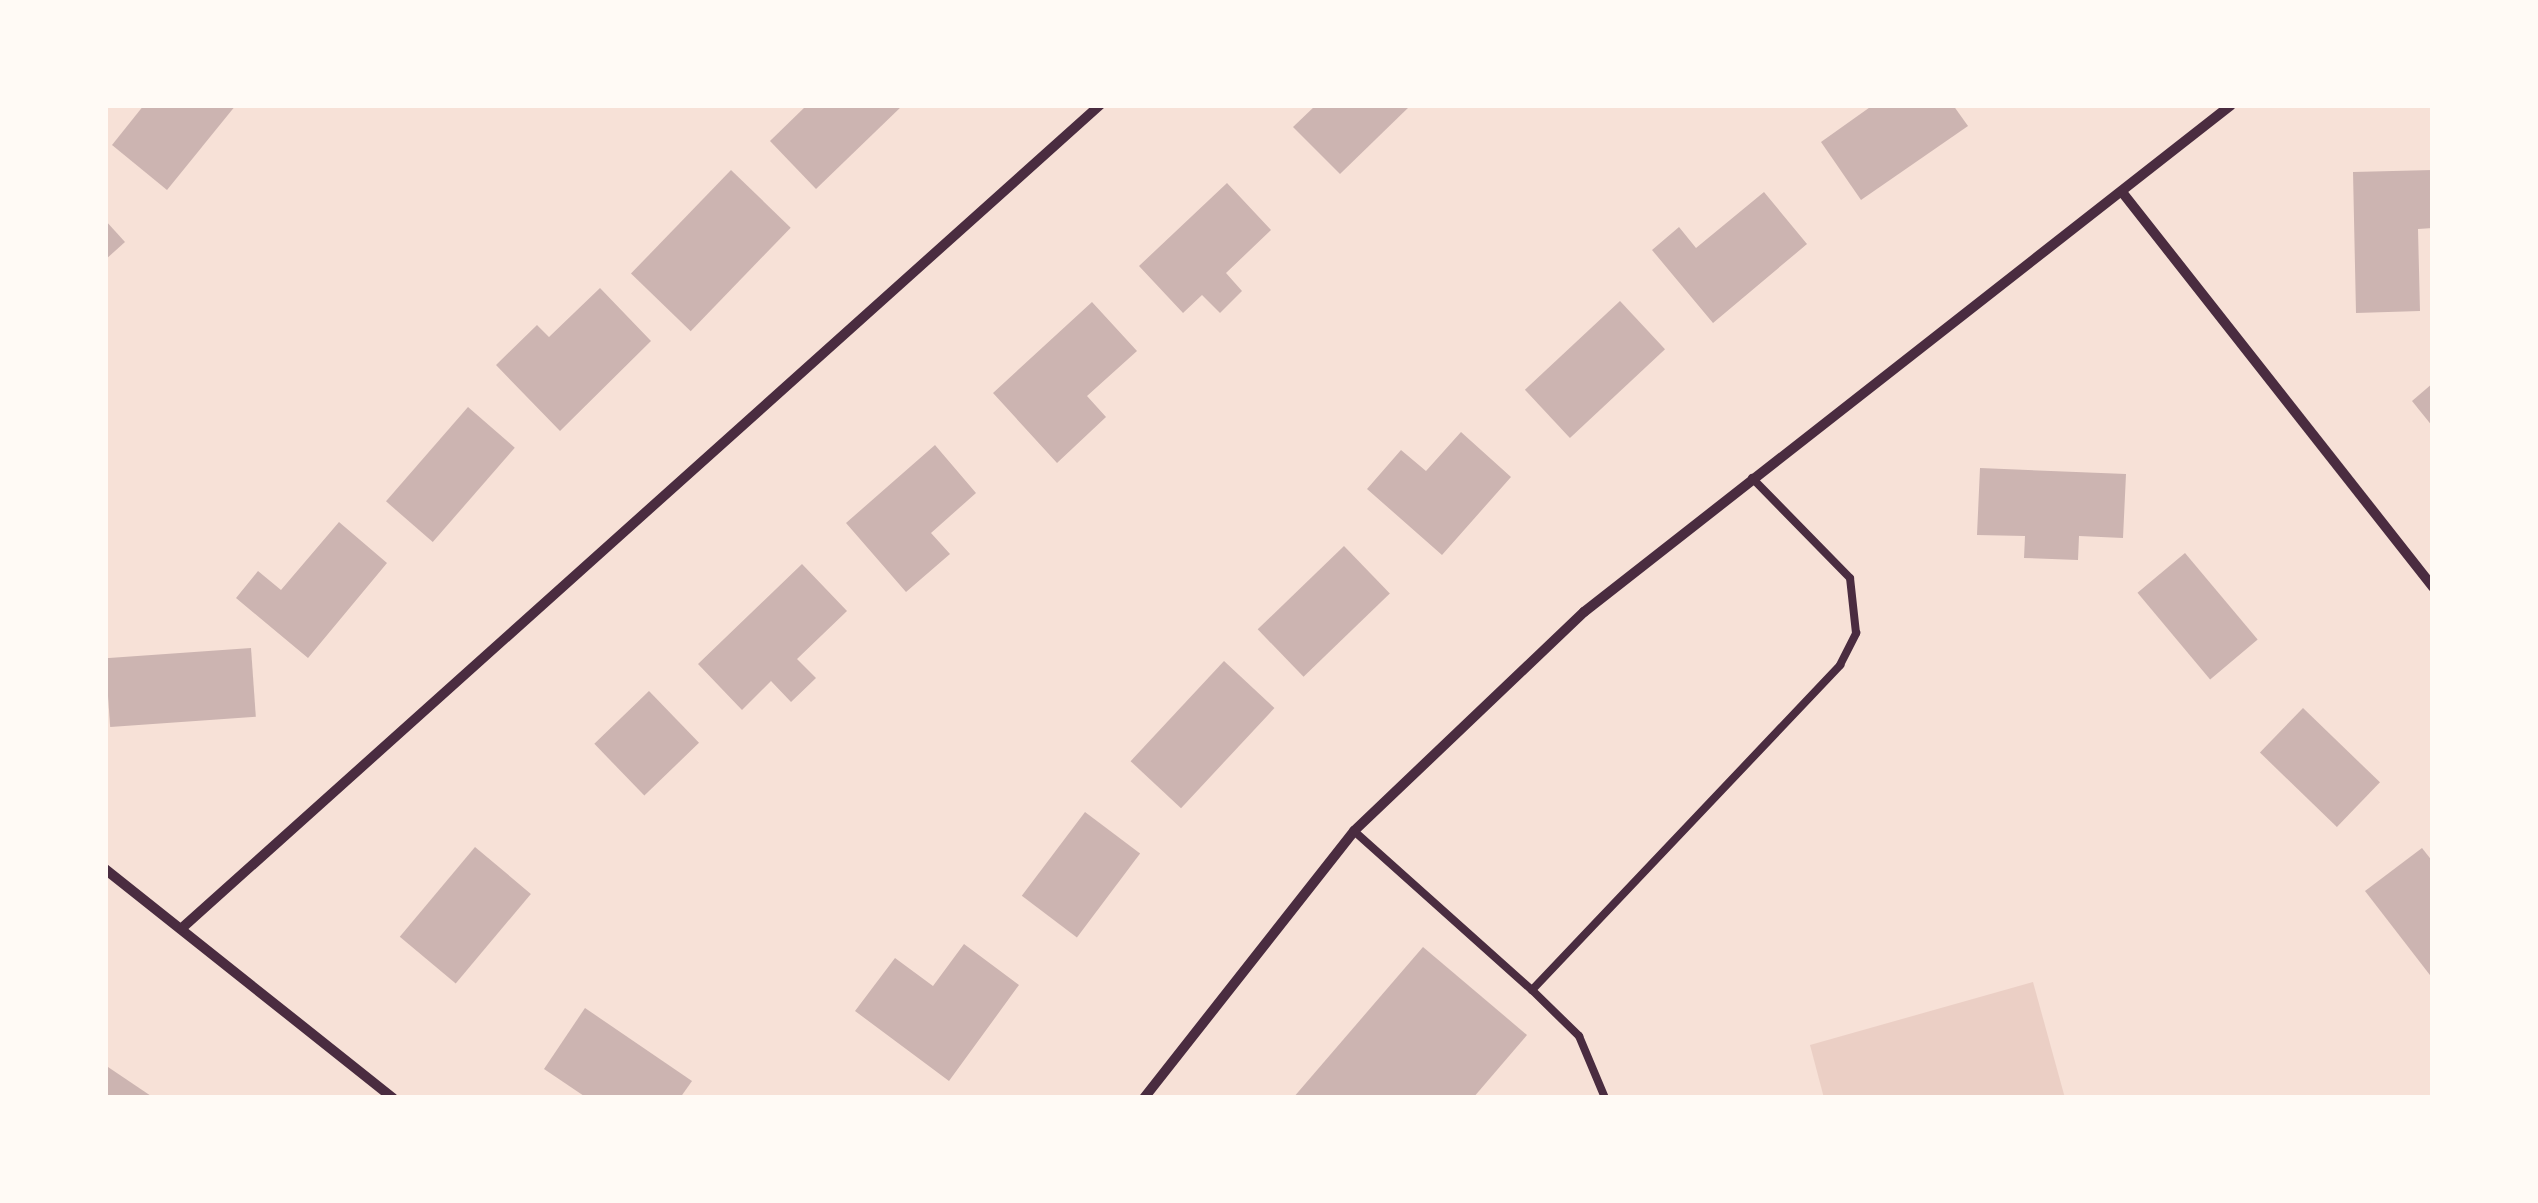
<!DOCTYPE html>
<style>
body{margin:0}
#map{position:relative;width:2538px;height:1203px;overflow:hidden;background:#f7e1d7;font-family:Karla,sans-serif}
div>[style]{position:absolute}
.green>*{inset:0;background:#ebcfc5}
.building>*{inset:0;background:#ccb4b1;transform-origin:0 0}
.service>*{height:8px;margin:-4px;padding:0 4px;transform-origin:4px;border-radius:4px;background:#4a2c40}
.minor>*{height:10px;margin:-5px;padding:0 5px;transform-origin:5px;border-radius:5px;background:#4a2c40}
span{translate:-50% -50%;white-space:nowrap;text-align:center;line-height:1.15;-webkit-text-stroke:8px #fffaf5;paint-order:stroke}
.frame{position:absolute;inset:0;border:108px solid #fffaf5;pointer-events:none}
</style>
<div id="map">
<div class="green">
<i style="clip-path:polygon(2033px 982px,2065px 1098px,1824px 1098px,1810px 1045px)"></i>
</div>
<div class="building">
<i style="clip-path:polygon(144px 105px,236px 105px,167px 190px,112px 145px)"></i>
<i style="clip-path:polygon(807px 105px,903px 105px,816px 189px,770px 141px)"></i>
<i style="clip-path:polygon(1316px 105px,1411px 105px,1340px 174px,1293px 127px)"></i>
<i style="clip-path:polygon(1873px 105px,1953px 105px,1968px 126px,1861px 200px,1821px 142px)"></i>
<i style="left:731px;top:170px;width:83px;height:144px;rotate:44deg"></i>
<i style="clip-path:polygon(2433px 170px,2433px 228px,2418px 229px,2420px 311px,2356px 313px,2353px 172px)"></i>
<i style="clip-path:polygon(1227px 183px,1271px 230px,1226px 273px,1242px 291px,1220px 313px,1202px 295px,1183px 313px,1139px 266px)"></i>
<i style="clip-path:polygon(1764px 192px,1807px 244px,1713px 323px,1652px 250px,1679px 227px,1696px 248px)"></i>
<i style="clip-path:polygon(105px 220px,125px 242px,105px 260px)"></i>
<i style="clip-path:polygon(600px 288px,651px 341px,560px 431px,496px 365px,537px 325px,549px 337px)"></i>
<i style="left:1620px;top:301px;width:66px;height:130px;rotate:47deg"></i>
<i style="clip-path:polygon(1092px 302px,1137px 351px,1087px 396px,1106px 417px,1057px 463px,993px 393px)"></i>
<i style="clip-path:polygon(2433px 383px,2433px 427px,2412px 401px)"></i>
<i style="left:468px;top:407px;width:62px;height:125px;rotate:41deg"></i>
<i style="clip-path:polygon(1461px 432px,1511px 477px,1442px 555px,1367px 489px,1401px 450px,1426px 471px)"></i>
<i style="clip-path:polygon(935px 445px,976px 493px,931px 533px,950px 554px,906px 592px,846px 523px)"></i>
<i style="clip-path:polygon(1980px 468px,2126px 474px,2123px 538px,2079px 536px,2078px 560px,2024px 558px,2025px 536px,1977px 535px)"></i>
<i style="clip-path:polygon(339px 522px,387px 563px,308px 658px,236px 598px,258px 571px,281px 590px)"></i>
<i style="left:1344px;top:546px;width:66px;height:120px;rotate:46deg"></i>
<i style="left:2185px;top:553px;width:113px;height:62px;rotate:50deg"></i>
<i style="clip-path:polygon(802px 564px,847px 611px,797px 659px,816px 678px,791px 702px,771px 681px,742px 710px,698px 664px)"></i>
<i style="left:251px;top:648px;width:69px;height:146px;rotate:86deg"></i>
<i style="left:1224px;top:661px;width:69px;height:137px;rotate:43deg"></i>
<i style="left:649px;top:691px;width:72px;height:76px;rotate:46deg"></i>
<i style="left:2303px;top:708px;width:107px;height:62px;rotate:44deg"></i>
<i style="left:1085px;top:812px;width:69px;height:105px;rotate:37deg"></i>
<i style="left:475px;top:847px;width:73px;height:117px;rotate:40deg"></i>
<i style="clip-path:polygon(2422px 848px,2433px 862px,2433px 979px,2365px 891px)"></i>
<i style="clip-path:polygon(964px 944px,1019px 985px,949px 1081px,855px 1011px,895px 958px,933px 986px)"></i>
<i style="clip-path:polygon(1423px 947px,1527px 1035px,1473px 1098px,1293px 1098px)"></i>
<i style="clip-path:polygon(585px 1008px,692px 1081px,680px 1098px,587px 1098px,544px 1069px)"></i>
<i style="clip-path:polygon(105px 1065px,154px 1098px,105px 1098px)"></i>
</div>
<div class="service">
<i style="left:1354px;top:831px;width:239px;rotate:41.8deg"></i>
<i style="left:1532px;top:990px;width:448px;rotate:-46.5deg"></i>
<i style="left:1840px;top:665px;width:36px;rotate:-63deg"></i>
<i style="left:1856px;top:633px;width:55px;rotate:-96.2deg"></i>
<i style="left:1850px;top:578px;width:140px;rotate:-134.4deg"></i>
<i style="left:1532px;top:990px;width:66px;rotate:44.4deg"></i>
<i style="left:1579px;top:1036px;width:67px;rotate:67.2deg"></i>
</div>
<div class="minor">
<i style="left:2122px;top:192px;width:503px;rotate:51.79deg"></i>
<i style="left:105px;top:869px;width:368px;rotate:38.5deg"></i>
<i style="left:182px;top:928px;width:1233px;rotate:-41.88deg"></i>
<i style="left:1144px;top:1098px;width:340px;rotate:-51.8deg"></i>
<i style="left:1354px;top:831px;width:318px;rotate:-43.6deg"></i>
<i style="left:1584px;top:612px;width:822px;rotate:-38.08deg"></i>
</div>
<div class="frame"></div>
</div>
